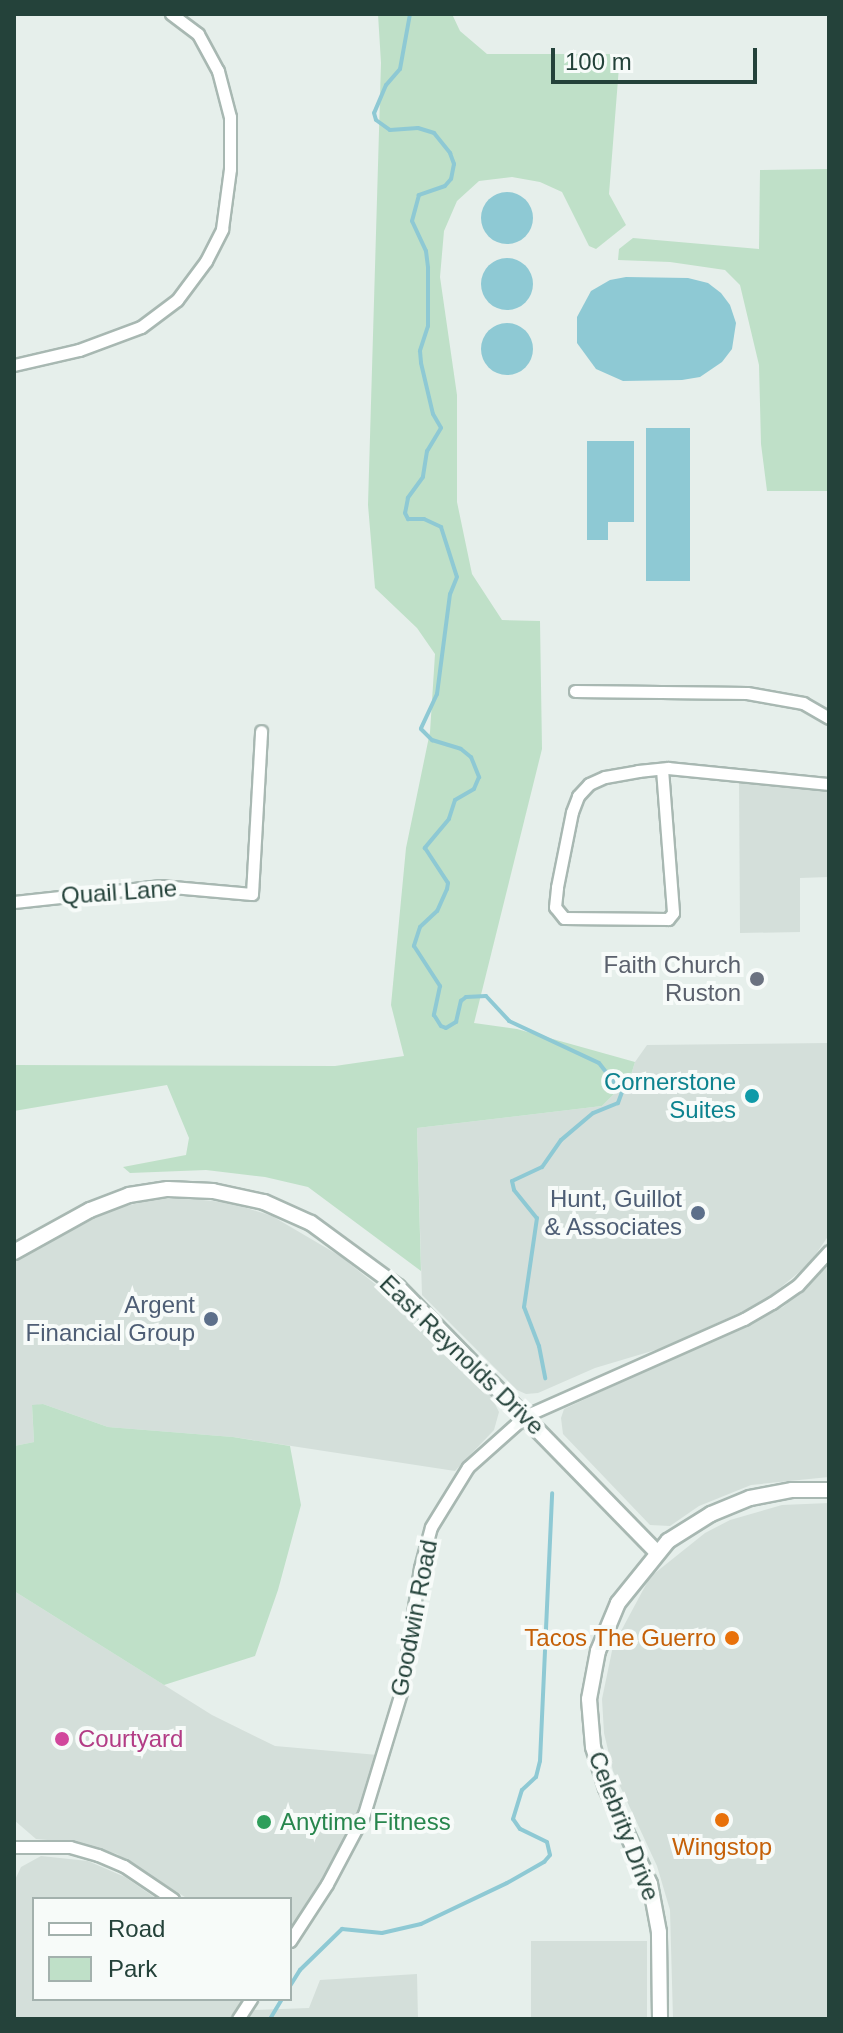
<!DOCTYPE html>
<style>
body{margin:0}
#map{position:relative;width:843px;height:2033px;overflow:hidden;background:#e6efeb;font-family:Helvetica,sans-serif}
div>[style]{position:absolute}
.built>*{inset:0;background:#d4dfda;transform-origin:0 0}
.green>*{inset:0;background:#bfe0c8}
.water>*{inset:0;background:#8ec9d4;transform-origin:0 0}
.round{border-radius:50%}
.stream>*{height:4px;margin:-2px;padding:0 2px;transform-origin:2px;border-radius:2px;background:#8ec9d4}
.roads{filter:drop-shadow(2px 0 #a8b8b2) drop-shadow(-2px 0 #a8b8b2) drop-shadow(0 2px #a8b8b2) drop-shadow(0 -2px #a8b8b2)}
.minor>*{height:11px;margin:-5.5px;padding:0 5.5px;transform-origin:5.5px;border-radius:5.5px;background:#fff}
.tertiary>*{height:14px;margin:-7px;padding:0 7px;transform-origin:7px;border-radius:7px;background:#fff}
.dots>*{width:22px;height:22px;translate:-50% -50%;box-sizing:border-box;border:4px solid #f7fbf9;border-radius:50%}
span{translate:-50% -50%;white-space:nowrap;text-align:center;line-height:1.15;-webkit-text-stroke:8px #f7fbf9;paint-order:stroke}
.street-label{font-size:24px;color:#24423a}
.worship-label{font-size:24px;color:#5b616d}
.right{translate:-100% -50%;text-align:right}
.culture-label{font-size:24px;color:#0d838f}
.service-label{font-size:24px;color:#4e5e75}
.food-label{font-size:24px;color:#c56008}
.hotel-label{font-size:24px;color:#b23c85}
.left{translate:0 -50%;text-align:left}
.leisure-label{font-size:24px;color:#27864d}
.frame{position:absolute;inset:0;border:16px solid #24423a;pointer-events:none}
.legend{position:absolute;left:32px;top:1897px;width:260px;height:104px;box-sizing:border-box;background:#f7fbf9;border:2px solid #a3b1ad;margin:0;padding:10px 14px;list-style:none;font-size:24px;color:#24423a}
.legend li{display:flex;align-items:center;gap:16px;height:40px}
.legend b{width:40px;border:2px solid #a3b1ad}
.scale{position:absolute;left:551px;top:48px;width:206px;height:36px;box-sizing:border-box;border:4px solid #24423a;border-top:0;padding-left:10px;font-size:24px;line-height:28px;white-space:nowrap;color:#24423a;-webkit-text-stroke:6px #f7fbf9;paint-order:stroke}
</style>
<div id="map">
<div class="built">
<i style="clip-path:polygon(739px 780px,829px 790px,829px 877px,800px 878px,800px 932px,740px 933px)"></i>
<i style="clip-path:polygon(829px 1043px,829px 1235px,809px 1264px,763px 1302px,662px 1348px,595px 1368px,538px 1393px,526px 1394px,517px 1390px,422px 1295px,417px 1128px,602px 1106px,630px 1078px,635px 1062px,647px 1045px)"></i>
<i style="clip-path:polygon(184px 1198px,231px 1203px,272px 1216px,340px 1256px,399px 1303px,491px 1396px,499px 1412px,494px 1430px,455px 1471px,233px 1437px,108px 1427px,43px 1404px,32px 1406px,34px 1442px,14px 1446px,14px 1261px,111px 1210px,154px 1199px)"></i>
<i style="clip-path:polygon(829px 1265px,829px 1477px,751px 1485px,699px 1506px,670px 1526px,650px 1525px,563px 1434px,561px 1418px,564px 1409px,783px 1307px)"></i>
<i style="clip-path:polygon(829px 1503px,829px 2019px,673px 2019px,670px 1910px,657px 1866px,613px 1771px,604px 1733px,602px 1699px,613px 1646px,650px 1577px,705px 1533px,730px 1520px,782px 1505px)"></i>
<i style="clip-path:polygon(14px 1591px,212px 1715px,275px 1746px,378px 1755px,356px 1816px,332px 1866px,290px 1930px,290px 1899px,188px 1899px,117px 1854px,82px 1843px,36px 1839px,14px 1820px)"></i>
<i style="clip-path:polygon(41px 1856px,88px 1861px,125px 1877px,157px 1899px,34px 1899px,34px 1999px,243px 1999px,230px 2019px,14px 2019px,14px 1882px,21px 1867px)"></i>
<i style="left:531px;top:1941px;width:116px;height:78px"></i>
<i style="clip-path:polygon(417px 1974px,418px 2019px,248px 2019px,254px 2010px,309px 2008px,320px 1980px)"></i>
</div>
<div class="green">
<i style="clip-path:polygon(378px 14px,452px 14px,460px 31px,487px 54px,620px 54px,609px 194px,626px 225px,596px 249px,589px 246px,562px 192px,540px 182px,512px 177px,479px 181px,457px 201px,444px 231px,440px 277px,457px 395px,457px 502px,472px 574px,502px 620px,540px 621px,542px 749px,474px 1023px,517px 1029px,635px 1062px,630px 1078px,602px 1106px,417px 1128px,421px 1271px,308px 1187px,265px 1177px,206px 1170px,130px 1173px,123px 1167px,186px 1155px,189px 1138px,167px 1085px,14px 1111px,14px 1065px,335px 1066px,404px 1056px,391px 1005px,406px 848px,430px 732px,435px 654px,417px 628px,375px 588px,368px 505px,381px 63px)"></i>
<i style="clip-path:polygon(829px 169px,829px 491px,767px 491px,761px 444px,759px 365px,740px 285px,725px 270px,670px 262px,618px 260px,619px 249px,633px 238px,759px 249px,760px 170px)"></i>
<i style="clip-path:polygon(43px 1404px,108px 1427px,233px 1437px,290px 1446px,301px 1505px,278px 1590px,255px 1656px,164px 1685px,14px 1591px,14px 1446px,34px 1442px,32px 1405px)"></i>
</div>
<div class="water">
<i class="round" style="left:481px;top:192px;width:52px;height:52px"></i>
<i class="round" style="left:481px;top:258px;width:52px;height:52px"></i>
<i style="clip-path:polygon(626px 277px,688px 278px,708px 283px,721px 293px,730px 305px,736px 323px,732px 349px,722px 362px,700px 377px,682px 380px,623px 381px,596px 369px,577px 343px,577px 317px,591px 291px,610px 280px)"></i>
<i class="round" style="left:481px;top:323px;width:52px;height:52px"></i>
<i style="left:646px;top:428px;width:44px;height:153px"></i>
<i style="clip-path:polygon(587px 441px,634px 441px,634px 522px,608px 522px,608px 540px,587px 540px)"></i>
</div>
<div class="stream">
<i style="left:410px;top:14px;width:56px;rotate:100.3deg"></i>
<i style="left:400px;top:69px;width:21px;rotate:131deg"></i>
<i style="left:386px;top:85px;width:30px;rotate:113deg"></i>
<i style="left:374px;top:113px;width:7px;rotate:74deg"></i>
<i style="left:376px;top:120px;width:17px;rotate:36deg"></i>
<i style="left:390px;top:130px;width:28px;rotate:-4deg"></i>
<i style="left:418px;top:128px;width:17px;rotate:17deg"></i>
<i style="left:434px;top:133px;width:26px;rotate:51deg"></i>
<i style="left:450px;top:153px;width:12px;rotate:70deg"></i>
<i style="left:454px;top:164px;width:15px;rotate:101deg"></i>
<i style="left:451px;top:179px;width:9px;rotate:131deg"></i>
<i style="left:445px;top:186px;width:28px;rotate:161deg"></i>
<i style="left:419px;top:195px;width:27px;rotate:105deg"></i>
<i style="left:412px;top:221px;width:33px;rotate:65deg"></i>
<i style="left:426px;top:251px;width:17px;rotate:83deg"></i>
<i style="left:428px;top:268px;width:58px;rotate:90deg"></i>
<i style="left:428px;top:326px;width:26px;rotate:108deg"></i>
<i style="left:420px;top:351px;width:12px;rotate:85deg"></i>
<i style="left:421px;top:363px;width:52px;rotate:76.8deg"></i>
<i style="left:433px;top:414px;width:16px;rotate:60deg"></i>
<i style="left:441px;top:428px;width:27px;rotate:121deg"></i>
<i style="left:427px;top:451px;width:26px;rotate:99deg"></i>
<i style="left:423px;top:477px;width:26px;rotate:126deg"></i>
<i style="left:408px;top:498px;width:15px;rotate:101deg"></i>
<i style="left:405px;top:513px;width:7px;rotate:63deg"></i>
<i style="left:408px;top:519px;width:16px"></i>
<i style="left:424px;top:519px;width:19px;rotate:25deg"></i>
<i style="left:441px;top:527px;width:52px;rotate:72.3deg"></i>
<i style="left:457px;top:577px;width:18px;rotate:112deg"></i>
<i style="left:450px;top:594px;width:101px;rotate:97.4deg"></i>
<i style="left:437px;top:694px;width:38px;rotate:115deg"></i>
<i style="left:421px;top:729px;width:16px;rotate:45deg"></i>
<i style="left:432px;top:740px;width:30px;rotate:17deg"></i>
<i style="left:461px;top:749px;width:13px;rotate:39deg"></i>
<i style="left:471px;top:757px;width:22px;rotate:68deg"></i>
<i style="left:479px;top:777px;width:13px;rotate:113deg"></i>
<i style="left:474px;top:789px;width:22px;rotate:150deg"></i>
<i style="left:455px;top:800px;width:20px;rotate:108deg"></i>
<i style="left:449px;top:819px;width:38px;rotate:130deg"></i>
<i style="left:425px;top:848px;width:42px;rotate:56.7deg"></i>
<i style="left:448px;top:883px;width:6px;rotate:99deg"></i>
<i style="left:447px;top:889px;width:24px;rotate:114deg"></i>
<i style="left:437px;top:911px;width:23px;rotate:137deg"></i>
<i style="left:420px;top:927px;width:20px;rotate:108deg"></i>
<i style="left:414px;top:946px;width:48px;rotate:57deg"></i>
<i style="left:440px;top:986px;width:30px;rotate:102deg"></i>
<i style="left:434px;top:1015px;width:13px;rotate:58deg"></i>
<i style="left:441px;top:1026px;width:5px;rotate:22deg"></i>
<i style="left:446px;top:1028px;width:12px;rotate:-31deg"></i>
<i style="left:456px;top:1022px;width:22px;rotate:-77deg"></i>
<i style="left:461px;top:1001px;width:6px;rotate:-39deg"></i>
<i style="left:466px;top:997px;width:20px;rotate:-3deg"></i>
<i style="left:486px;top:996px;width:34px;rotate:47deg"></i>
<i style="left:509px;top:1021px;width:99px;rotate:25deg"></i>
<i style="left:599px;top:1063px;width:37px;rotate:52deg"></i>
<i style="left:622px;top:1092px;width:12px;rotate:110deg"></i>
<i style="left:618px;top:1103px;width:27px;rotate:158deg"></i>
<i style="left:593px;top:1113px;width:42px;rotate:139.8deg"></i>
<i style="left:561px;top:1140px;width:33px;rotate:125deg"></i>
<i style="left:542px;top:1167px;width:33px;rotate:155deg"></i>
<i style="left:512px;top:1181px;width:9px;rotate:77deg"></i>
<i style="left:514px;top:1190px;width:36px;rotate:51deg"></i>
<i style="left:537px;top:1218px;width:90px;rotate:98.3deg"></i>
<i style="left:524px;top:1307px;width:42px;rotate:69deg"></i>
<i style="left:539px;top:1346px;width:33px;rotate:79deg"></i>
<i style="left:290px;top:1986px;width:19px;rotate:-58deg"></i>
<i style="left:300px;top:1970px;width:59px;rotate:-44.3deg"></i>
<i style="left:342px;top:1929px;width:40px;rotate:5.7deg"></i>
<i style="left:382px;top:1933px;width:40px;rotate:-13deg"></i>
<i style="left:421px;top:1924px;width:95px;rotate:-25.5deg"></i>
<i style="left:507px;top:1883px;width:43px;rotate:-29.6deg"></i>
<i style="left:544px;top:1862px;width:9px;rotate:-49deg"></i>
<i style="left:550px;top:1855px;width:13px;rotate:-103deg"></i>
<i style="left:547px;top:1842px;width:30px;rotate:-154deg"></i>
<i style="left:520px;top:1829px;width:12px;rotate:-125deg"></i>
<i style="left:513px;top:1819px;width:30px;rotate:-73deg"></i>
<i style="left:522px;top:1790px;width:19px;rotate:-43deg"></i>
<i style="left:536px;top:1777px;width:16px;rotate:-76deg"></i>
<i style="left:540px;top:1761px;width:268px;rotate:-87.4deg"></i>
<i style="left:270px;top:2019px;width:23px;rotate:-59deg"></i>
</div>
<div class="roads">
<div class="minor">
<i style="left:14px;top:365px;width:67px;rotate:-13deg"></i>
<i style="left:79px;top:350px;width:66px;rotate:-20.4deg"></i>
<i style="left:141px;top:327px;width:45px;rotate:-36.9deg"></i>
<i style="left:177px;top:300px;width:49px;rotate:-53.4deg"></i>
<i style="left:206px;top:261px;width:36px;rotate:-63deg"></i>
<i style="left:222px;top:229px;width:61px;rotate:-82.4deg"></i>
<i style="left:230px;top:169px;width:52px;rotate:-90deg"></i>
<i style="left:230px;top:117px;width:48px;rotate:-104.6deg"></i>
<i style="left:218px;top:71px;width:42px;rotate:-118.4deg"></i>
<i style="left:198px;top:34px;width:34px;rotate:-143deg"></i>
<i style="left:575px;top:691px;width:172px;rotate:0.7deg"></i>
<i style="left:747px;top:693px;width:57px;rotate:10.1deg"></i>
<i style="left:803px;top:703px;width:30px;rotate:30deg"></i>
<i style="left:662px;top:769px;width:144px;rotate:85.6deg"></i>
<i style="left:673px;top:913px;width:8px;rotate:130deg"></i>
<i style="left:668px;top:919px;width:104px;rotate:-179.4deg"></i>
<i style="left:564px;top:918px;width:14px;rotate:-129deg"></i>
<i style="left:555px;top:907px;width:20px;rotate:-84deg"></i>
<i style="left:557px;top:887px;width:76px;rotate:-78.7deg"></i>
<i style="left:572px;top:812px;width:17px;rotate:-69deg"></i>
<i style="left:578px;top:796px;width:16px;rotate:-47deg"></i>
<i style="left:589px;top:784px;width:17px;rotate:-24deg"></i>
<i style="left:605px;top:777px;width:34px;rotate:-10deg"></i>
<i style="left:638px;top:771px;width:30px;rotate:-6deg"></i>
<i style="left:668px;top:768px;width:162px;rotate:5.7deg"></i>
<i style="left:14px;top:902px;width:148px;rotate:-6.2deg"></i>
<i style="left:161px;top:886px;width:91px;rotate:5deg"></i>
<i style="left:252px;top:894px;width:163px;rotate:-86.8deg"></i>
<i style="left:14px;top:1847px;width:56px"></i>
<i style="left:70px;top:1847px;width:29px;rotate:16deg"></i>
<i style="left:98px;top:1855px;width:28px;rotate:23deg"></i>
<i style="left:124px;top:1866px;width:59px;rotate:34deg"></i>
<i style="left:290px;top:1941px;width:68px;rotate:-57deg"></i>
<i style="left:327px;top:1884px;width:79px;rotate:-62.1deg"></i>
<i style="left:364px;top:1814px;width:127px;rotate:-73.1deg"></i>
<i style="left:401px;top:1692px;width:125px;rotate:-81.3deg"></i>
<i style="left:420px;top:1568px;width:42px;rotate:-75deg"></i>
<i style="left:431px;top:1527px;width:70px;rotate:-58.3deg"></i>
<i style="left:468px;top:1467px;width:76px;rotate:-41.8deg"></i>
<i style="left:525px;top:1416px;width:240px;rotate:-23.9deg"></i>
<i style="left:744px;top:1319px;width:32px;rotate:-30deg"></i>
<i style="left:772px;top:1303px;width:32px;rotate:-35deg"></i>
<i style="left:798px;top:1285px;width:46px;rotate:-47.6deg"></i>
<i style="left:238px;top:2019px;width:24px;rotate:-57deg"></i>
</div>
<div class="tertiary">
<i style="left:14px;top:1252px;width:87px;rotate:-28.9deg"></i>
<i style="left:90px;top:1210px;width:42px;rotate:-21deg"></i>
<i style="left:129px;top:1195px;width:39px;rotate:-9deg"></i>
<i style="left:168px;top:1189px;width:45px;rotate:2.5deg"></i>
<i style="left:213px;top:1191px;width:52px;rotate:12.2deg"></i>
<i style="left:264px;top:1202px;width:51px;rotate:24.1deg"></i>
<i style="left:311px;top:1223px;width:108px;rotate:36.3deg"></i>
<i style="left:398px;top:1287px;width:371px;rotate:45.7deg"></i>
<i style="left:660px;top:2019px;width:87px;rotate:-90.7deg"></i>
<i style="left:659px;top:1932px;width:49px;rotate:-100.6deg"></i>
<i style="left:650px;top:1884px;width:106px;rotate:-114.6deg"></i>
<i style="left:606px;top:1788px;width:43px;rotate:-107.6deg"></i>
<i style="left:593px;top:1747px;width:48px;rotate:-94.8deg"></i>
<i style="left:589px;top:1699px;width:49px;rotate:-79.4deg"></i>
<i style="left:598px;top:1651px;width:52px;rotate:-67.4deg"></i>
<i style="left:618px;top:1603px;width:80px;rotate:-51.1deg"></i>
<i style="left:668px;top:1541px;width:51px;rotate:-32.1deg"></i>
<i style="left:711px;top:1514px;width:42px;rotate:-22.3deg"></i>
<i style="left:750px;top:1498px;width:43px;rotate:-10.8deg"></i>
<i style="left:792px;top:1490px;width:37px"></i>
</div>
</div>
<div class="dots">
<i style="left:757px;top:979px;background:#6b7280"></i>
<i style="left:752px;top:1096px;background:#0f9aa8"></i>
<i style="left:698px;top:1213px;background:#5c6f8a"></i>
<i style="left:211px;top:1319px;background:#5c6f8a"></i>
<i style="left:732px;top:1638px;background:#e8710a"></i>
<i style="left:62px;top:1739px;background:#d1479c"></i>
<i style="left:722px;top:1820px;background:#e8710a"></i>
<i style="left:264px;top:1822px;background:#2e9e5b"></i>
</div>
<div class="street-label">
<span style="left:119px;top:892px;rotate:-4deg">Quail Lane</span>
<span style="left:462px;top:1355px;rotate:44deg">East Reynolds Drive</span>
<span style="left:414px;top:1618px;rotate:-79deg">Goodwin Road</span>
<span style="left:624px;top:1826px;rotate:69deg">Celebrity Drive</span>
</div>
<div class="worship-label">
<span class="right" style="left:741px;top:979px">Faith Church<br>Ruston</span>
</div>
<div class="culture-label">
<span class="right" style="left:736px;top:1096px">Cornerstone<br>Suites</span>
</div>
<div class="service-label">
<span class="right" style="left:682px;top:1213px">Hunt, Guillot<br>&amp; Associates</span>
<span class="right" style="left:195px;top:1319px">Argent<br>Financial Group</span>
</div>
<div class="food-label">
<span class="right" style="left:716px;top:1638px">Tacos The Guerro</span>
<span style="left:722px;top:1847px">Wingstop</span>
</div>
<div class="hotel-label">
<span class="left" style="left:78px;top:1739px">Courtyard</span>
</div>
<div class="leisure-label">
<span class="left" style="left:280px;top:1822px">Anytime Fitness</span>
</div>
<div class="frame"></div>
<ul class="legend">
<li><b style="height:10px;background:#fff"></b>Road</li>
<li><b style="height:22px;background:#bfe0c8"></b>Park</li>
</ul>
<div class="scale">100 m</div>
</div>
